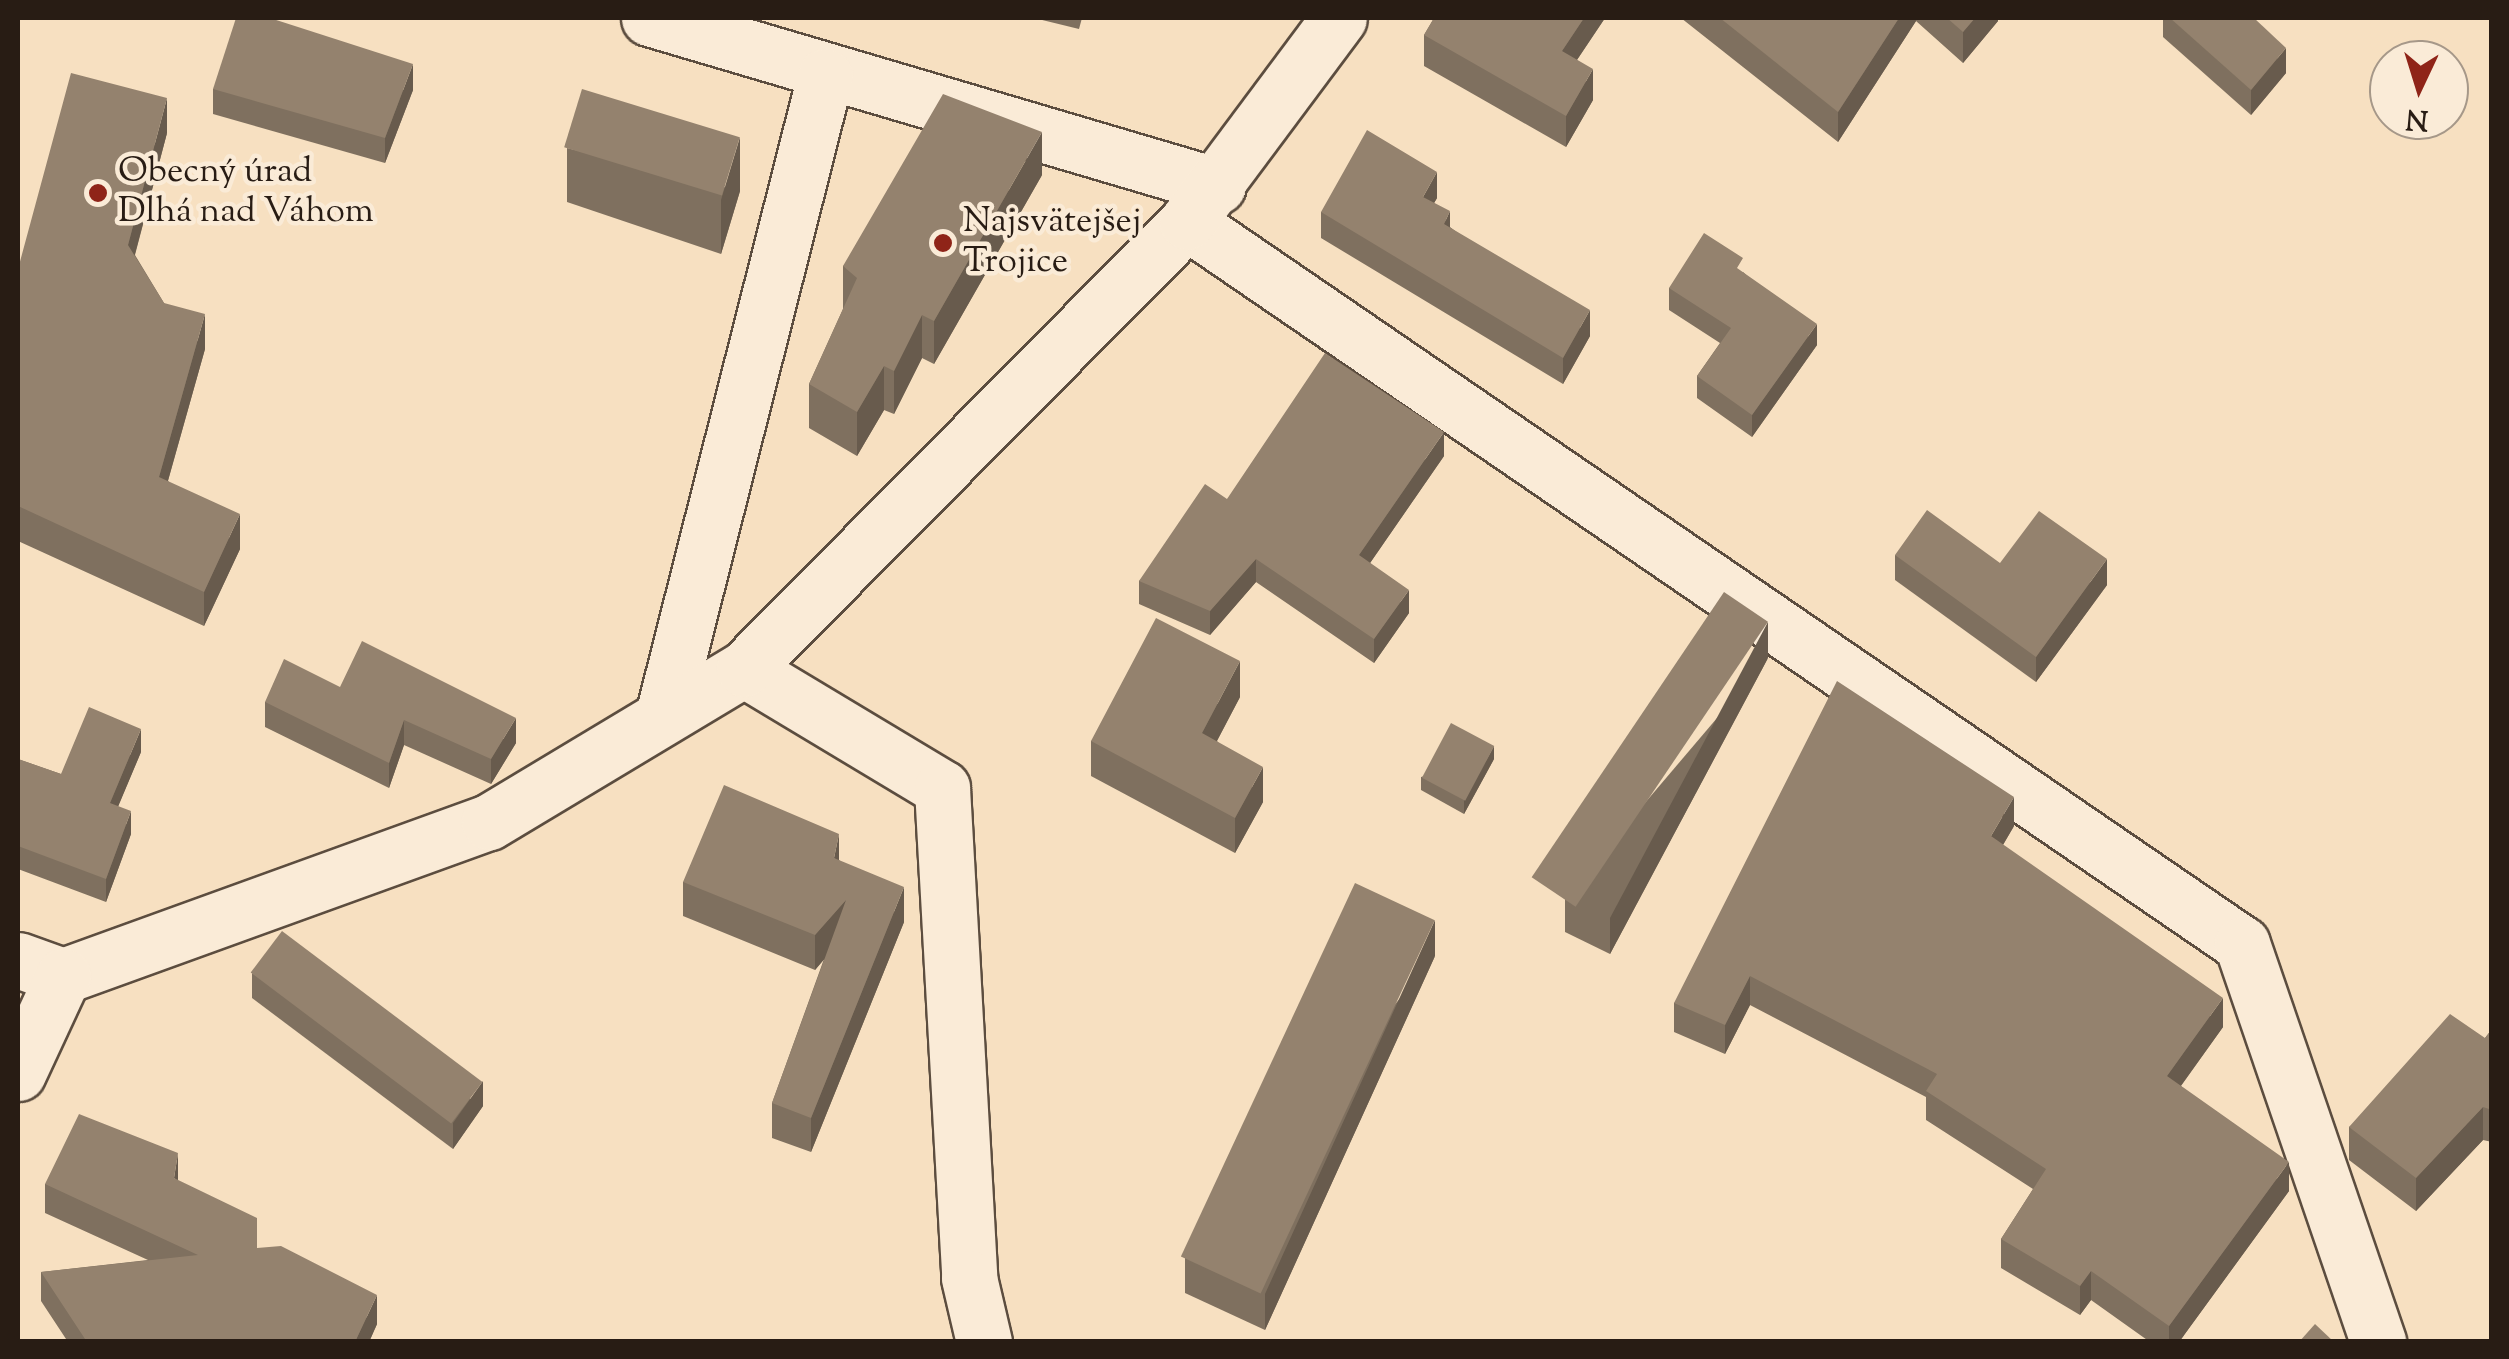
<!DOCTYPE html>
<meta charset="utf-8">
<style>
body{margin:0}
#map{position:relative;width:2509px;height:1359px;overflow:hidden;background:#f7e0c1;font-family:"Sorts Mill Goudy",serif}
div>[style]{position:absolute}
.roads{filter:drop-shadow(2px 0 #5c4d3f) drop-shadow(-2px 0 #5c4d3f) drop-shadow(0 2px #5c4d3f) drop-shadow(0 -2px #5c4d3f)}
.street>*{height:55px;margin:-27.5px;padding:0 27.5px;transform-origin:27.5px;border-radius:27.5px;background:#faebd7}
.wall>*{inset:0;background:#7f705f}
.shaded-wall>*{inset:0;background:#685b4d}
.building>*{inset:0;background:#94826e;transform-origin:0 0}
.dots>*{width:28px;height:28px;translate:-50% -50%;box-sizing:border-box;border:5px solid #faebd7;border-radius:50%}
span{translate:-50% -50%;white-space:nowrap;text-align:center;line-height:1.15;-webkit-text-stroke:9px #faebd7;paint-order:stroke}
.poi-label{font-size:35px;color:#281c14}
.left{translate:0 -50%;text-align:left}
.frame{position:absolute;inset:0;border:20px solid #281c14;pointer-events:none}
.north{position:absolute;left:2369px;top:40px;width:100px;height:100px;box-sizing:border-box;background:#faebd7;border:2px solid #a69889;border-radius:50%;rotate:184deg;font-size:28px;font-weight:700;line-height:40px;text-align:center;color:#281c14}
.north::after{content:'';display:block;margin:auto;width:35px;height:45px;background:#8f2418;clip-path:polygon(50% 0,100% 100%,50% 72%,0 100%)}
</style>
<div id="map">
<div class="roads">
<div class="street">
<i style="left:649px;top:18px;width:593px;rotate:16.45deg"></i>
<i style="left:1187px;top:222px;width:1278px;rotate:34.39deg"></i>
<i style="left:2242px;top:944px;width:421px;rotate:71.1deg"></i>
<i style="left:744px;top:669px;width:231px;rotate:31deg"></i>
<i style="left:942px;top:788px;width:491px;rotate:86.8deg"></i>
<i style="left:969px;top:1278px;width:66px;rotate:76.8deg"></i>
<i style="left:664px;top:712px;width:656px;rotate:-75.79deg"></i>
<i style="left:18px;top:960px;width:48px;rotate:19.6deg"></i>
<i style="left:63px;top:976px;width:453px;rotate:-19.9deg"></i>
<i style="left:489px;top:822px;width:297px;rotate:-31deg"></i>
<i style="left:744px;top:669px;width:629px;rotate:-45.26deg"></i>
<i style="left:1187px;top:222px;width:254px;rotate:-53.3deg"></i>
<i style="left:18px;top:1073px;width:107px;rotate:-65.1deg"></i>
</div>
</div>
<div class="wall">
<i style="clip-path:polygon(1034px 18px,1082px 18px,1079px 29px)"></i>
<i style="clip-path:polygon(1434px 18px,1605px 18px,1577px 60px,1593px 100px,1566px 147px,1424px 66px,1424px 35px)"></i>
<i style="clip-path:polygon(1681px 18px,1998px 18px,1998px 21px,1963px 63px,1916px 21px,1838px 142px)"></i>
<i style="clip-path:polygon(2163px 18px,2254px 18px,2286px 73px,2251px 115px,2163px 37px)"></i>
<i style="clip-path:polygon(213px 89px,413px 90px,385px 163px,213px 114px)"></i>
<i style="clip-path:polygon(167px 133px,135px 255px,164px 303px,205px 349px,168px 481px,240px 549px,204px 626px,18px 541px,18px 269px)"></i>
<i style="clip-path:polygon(567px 148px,740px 191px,721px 254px,567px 202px)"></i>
<i style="clip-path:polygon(1042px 175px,934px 364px,922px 358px,894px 414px,884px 410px,857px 456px,809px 428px,809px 384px,843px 309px,843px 266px)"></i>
<i style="clip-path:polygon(1437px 198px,1434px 203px,1450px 227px,1590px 336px,1563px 384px,1321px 238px,1321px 212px)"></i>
<i style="clip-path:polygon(1743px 272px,1817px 345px,1752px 437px,1697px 398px,1697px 376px,1720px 343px,1669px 310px,1669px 288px)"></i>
<i style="clip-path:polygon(1444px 456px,1370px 563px,1409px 613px,1374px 663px,1256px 582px,1210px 635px,1139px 604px,1139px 581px,1227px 499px)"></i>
<i style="clip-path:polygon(1895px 555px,2107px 585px,2036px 682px,1895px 580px)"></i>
<i style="clip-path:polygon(1768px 658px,1610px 954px,1565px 932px,1565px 897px)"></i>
<i style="clip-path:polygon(340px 687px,516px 743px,491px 784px,404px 745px,389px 788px,265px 727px,265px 702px)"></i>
<i style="clip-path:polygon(1240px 697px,1217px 741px,1263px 802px,1235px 853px,1091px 776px,1091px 741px)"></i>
<i style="clip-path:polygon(141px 752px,118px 806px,131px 834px,106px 902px,18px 869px,18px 759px,61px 774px)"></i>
<i style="clip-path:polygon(1494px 759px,1464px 814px,1421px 790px,1421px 777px)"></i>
<i style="clip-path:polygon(2014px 826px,2003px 845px,2223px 1027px,2181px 1086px,2289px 1191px,2179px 1342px,2150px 1342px,2091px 1300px,2080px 1315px,2001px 1268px,2001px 1239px,2033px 1189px,1926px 1120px,1926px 1097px,1750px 1005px,1725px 1054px,1674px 1032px,1674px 1003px)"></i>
<i style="clip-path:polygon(839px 860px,904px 922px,811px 1152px,772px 1138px,772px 1103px,824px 959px,815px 970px,683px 916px,683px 882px)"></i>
<i style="clip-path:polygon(1435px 956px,1265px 1330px,1185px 1293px,1185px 1258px)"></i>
<i style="clip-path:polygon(252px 973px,483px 1106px,453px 1149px,252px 998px)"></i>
<i style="clip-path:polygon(2492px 1029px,2492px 1142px,2483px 1140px,2416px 1211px,2349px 1160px,2349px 1127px,2485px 1038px)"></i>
<i style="clip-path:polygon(178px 1181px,257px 1248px,377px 1324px,369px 1342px,68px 1342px,41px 1301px,41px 1272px,148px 1260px,45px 1213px,45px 1184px)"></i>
</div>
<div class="shaded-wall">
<i style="clip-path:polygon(1584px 18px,1605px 18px,1562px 82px,1562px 51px)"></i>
<i style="clip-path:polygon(1899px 18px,1916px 18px,1916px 21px,1838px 142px,1838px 112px)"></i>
<i style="clip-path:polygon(1975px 18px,1998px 18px,1998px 21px,1963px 63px,1963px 32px)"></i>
<i style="clip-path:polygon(2286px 48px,2286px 73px,2251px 115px,2251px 90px)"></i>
<i style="clip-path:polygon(413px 64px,413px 90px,385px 163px,385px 138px)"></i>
<i style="clip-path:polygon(1593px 69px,1593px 100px,1566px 147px,1566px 116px)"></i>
<i style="clip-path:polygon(167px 98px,167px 133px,128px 280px,128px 245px)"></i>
<i style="clip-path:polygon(1042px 132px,1042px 175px,934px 364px,934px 321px)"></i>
<i style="clip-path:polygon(740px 137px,740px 191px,721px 254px,721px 200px)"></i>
<i style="clip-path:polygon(1437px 172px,1437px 198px,1423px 222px,1423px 197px)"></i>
<i style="clip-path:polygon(1450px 211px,1450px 236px,1444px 224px)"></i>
<i style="clip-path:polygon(1590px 310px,1590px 336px,1563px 384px,1563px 358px)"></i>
<i style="clip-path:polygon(205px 314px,205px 349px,159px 512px,159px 477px)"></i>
<i style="clip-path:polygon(922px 315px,922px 358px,894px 414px,894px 371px)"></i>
<i style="clip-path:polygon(1817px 324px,1817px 345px,1752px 437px,1752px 415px)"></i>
<i style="clip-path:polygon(884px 366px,884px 410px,857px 456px,857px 412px)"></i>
<i style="clip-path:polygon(1444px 432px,1444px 456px,1359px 579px,1359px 555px)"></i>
<i style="clip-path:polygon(240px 514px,240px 549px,204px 626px,204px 592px)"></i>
<i style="clip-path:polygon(1256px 559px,1256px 582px,1210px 635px,1210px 611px)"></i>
<i style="clip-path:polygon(2107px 559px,2107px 585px,2036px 682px,2036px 657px)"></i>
<i style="clip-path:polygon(1409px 590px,1409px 613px,1374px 663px,1374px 639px)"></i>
<i style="clip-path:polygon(1768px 622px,1768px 658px,1610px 954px,1610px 918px)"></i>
<i style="clip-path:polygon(1240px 661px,1240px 697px,1202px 769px,1202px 733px)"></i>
<i style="clip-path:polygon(516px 718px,516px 743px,491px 784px,491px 759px)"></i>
<i style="clip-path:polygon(404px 720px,404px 745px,389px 788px,389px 763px)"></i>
<i style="clip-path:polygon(141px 729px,141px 752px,110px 826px,110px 803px)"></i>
<i style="clip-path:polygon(1494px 746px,1494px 759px,1464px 814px,1464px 800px)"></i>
<i style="clip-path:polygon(1263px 767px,1263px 802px,1235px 853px,1235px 818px)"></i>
<i style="clip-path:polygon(2014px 797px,2014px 826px,1991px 865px,1991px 836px)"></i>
<i style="clip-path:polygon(131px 811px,131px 834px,106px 902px,106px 879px)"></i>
<i style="clip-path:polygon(839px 834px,839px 868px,834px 858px)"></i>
<i style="clip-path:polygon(904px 887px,904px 922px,811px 1152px,811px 1118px)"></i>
<i style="clip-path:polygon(846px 900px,846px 934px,815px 970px,815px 935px)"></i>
<i style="clip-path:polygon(1435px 920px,1435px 956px,1265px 1330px,1265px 1294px)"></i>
<i style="clip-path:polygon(1750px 976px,1750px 1005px,1725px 1054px,1725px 1025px)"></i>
<i style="clip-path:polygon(2223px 998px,2223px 1027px,2167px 1105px,2167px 1076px)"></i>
<i style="clip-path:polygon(483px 1081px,483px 1106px,453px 1149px,453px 1123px)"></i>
<i style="clip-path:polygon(2483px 1107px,2483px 1140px,2416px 1211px,2416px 1178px)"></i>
<i style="clip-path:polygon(178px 1153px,178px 1182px,174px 1178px)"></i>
<i style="clip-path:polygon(2289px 1162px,2289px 1191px,2179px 1342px,2169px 1342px,2169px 1326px)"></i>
<i style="clip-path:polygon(2091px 1271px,2091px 1300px,2080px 1315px,2080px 1286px)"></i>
<i style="clip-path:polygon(377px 1295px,377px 1324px,369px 1342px,355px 1342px)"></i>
</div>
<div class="building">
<i style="clip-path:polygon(236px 18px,270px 18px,413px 64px,385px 138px,213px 89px)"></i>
<i style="clip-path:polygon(1434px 18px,1584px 18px,1562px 51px,1593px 69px,1566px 116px,1424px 35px)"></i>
<i style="clip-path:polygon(1720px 18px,1899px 18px,1838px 112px)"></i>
<i style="clip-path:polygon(1947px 18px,1975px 18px,1963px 32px)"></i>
<i style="clip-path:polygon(2170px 18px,2254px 18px,2286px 48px,2251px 90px)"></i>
<i style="clip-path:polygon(71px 73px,167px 98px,128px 245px,164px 303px,205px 314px,159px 477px,240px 514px,204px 592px,18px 506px,18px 269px)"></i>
<i style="left:582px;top:89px;width:165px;height:61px;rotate:17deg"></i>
<i style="clip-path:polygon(943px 94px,1042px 132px,934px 321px,922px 315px,894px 371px,884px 366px,857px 412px,809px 384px,857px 278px,843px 266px)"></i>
<i style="clip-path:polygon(1367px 130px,1437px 172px,1423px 197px,1450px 211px,1444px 224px,1590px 310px,1563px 358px,1321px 212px)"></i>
<i style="clip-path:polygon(1704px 233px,1743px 258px,1737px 268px,1817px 324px,1752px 415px,1697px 376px,1731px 328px,1669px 288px)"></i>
<i style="clip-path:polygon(1325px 353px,1444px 432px,1359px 555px,1409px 590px,1374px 639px,1256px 559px,1210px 611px,1139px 581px,1205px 484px,1227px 499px)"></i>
<i style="clip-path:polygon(1927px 510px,2000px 563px,2039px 511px,2107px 559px,2036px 657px,1895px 555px)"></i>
<i style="left:1724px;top:592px;width:53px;height:344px;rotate:34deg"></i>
<i style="clip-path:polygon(1156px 618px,1240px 661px,1202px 733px,1263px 767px,1235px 818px,1091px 741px)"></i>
<i style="clip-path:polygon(362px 641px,516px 718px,491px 759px,404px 720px,389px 763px,265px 702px,284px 659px,340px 687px)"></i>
<i style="clip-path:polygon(1837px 681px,2014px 797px,1991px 836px,2223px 998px,2167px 1076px,2289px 1162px,2169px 1326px,2091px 1271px,2080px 1286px,2001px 1239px,2046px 1169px,1926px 1091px,1937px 1074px,1750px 976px,1725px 1025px,1674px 1003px)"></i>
<i style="clip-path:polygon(89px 707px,141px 729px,110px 803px,131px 811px,106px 879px,18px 846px,18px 759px,61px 774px)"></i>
<i style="left:1451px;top:723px;width:49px;height:62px;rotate:28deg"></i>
<i style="clip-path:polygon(724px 785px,839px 834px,834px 858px,904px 887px,811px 1118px,772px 1103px,846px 900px,815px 935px,683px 882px)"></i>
<i style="left:1355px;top:883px;width:88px;height:412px;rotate:25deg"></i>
<i style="left:282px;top:931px;width:251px;height:52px;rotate:37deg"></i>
<i style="clip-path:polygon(2450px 1014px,2485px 1038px,2492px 1029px,2492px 1110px,2483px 1107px,2416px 1178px,2349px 1127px)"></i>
<i style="clip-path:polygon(79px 1114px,178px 1153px,174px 1178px,257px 1218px,257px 1248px,281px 1246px,377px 1295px,355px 1342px,87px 1342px,41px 1272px,198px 1255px,45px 1184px)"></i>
<i style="clip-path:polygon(2315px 1324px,2334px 1342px,2299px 1342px)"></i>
</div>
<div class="dots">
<i style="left:98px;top:193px;background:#8f2418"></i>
<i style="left:943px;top:243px;background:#8f2418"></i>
</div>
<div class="poi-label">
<span class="left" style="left:118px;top:193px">Obecný úrad<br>Dlhá nad Váhom</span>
<span class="left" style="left:963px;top:243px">Najsvätejšej<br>Trojice</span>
</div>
<div class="frame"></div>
<div class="north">N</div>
</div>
